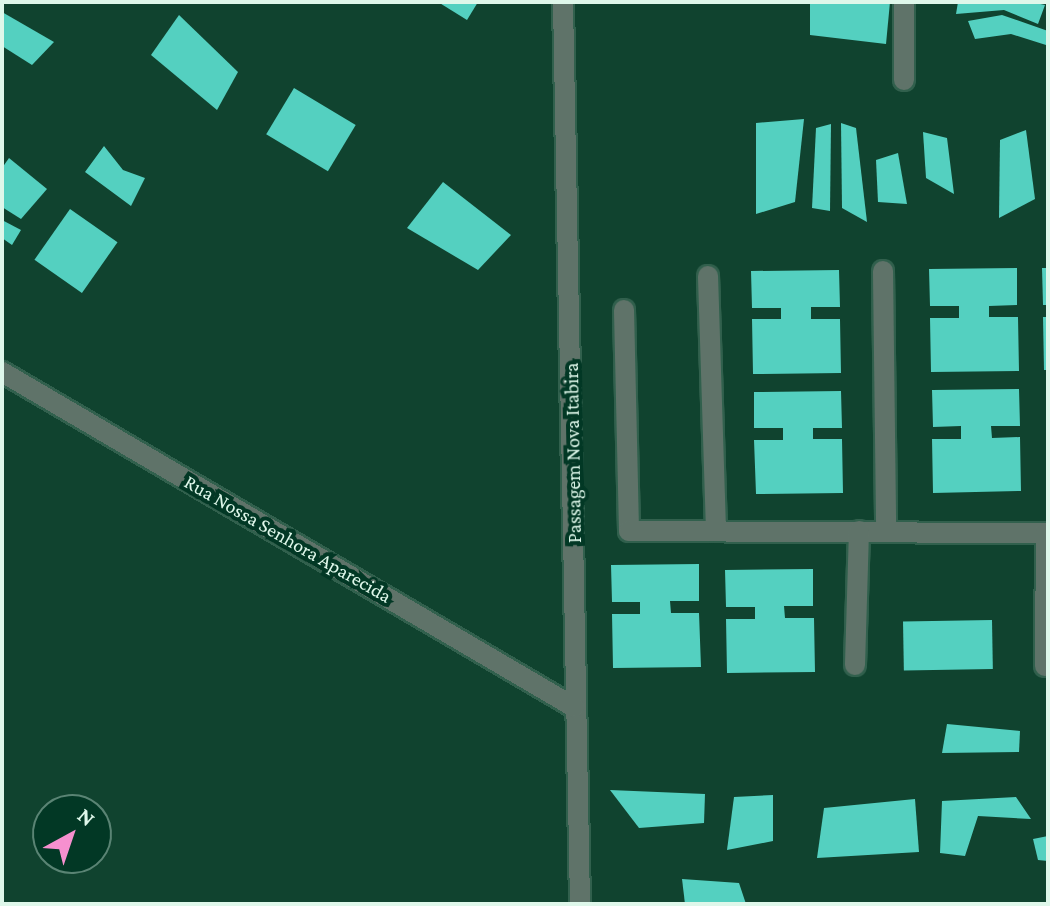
<!DOCTYPE html>
<style>
body{margin:0}
#map{position:relative;width:1050px;height:906px;overflow:hidden;background:#10432f;font-family:"Crimson Pro",serif}
div>[style]{position:absolute}
.building>*{inset:0;background:#54d0c0;transform-origin:0 0}
.roads{filter:drop-shadow(2px 0 #31604d) drop-shadow(-2px 0 #31604d) drop-shadow(0 2px #31604d) drop-shadow(0 -2px #31604d)}
.minor>*{height:20px;margin:-10px;padding:0 10px;transform-origin:10px;border-radius:10px;background:#5f7369}
span{translate:-50% -50%;white-space:nowrap;text-align:center;line-height:1.15;-webkit-text-stroke:8px #023825;paint-order:stroke}
.street-label{font-size:20px;color:#def7ea}
.frame{position:absolute;inset:0;border:4px solid #def7ea;pointer-events:none}
.north{position:absolute;left:32px;top:794px;width:80px;height:80px;box-sizing:border-box;background:#023825;border:2px solid #5a8474;border-radius:50%;rotate:40deg;font-size:22px;font-weight:700;line-height:32px;text-align:center;color:#def7ea}
.north::after{content:'';display:block;margin:auto;width:28px;height:36px;background:#f690cf;clip-path:polygon(50% 0,100% 100%,50% 72%,0 100%)}
</style>
<div id="map">
<div class="building">
<i style="clip-path:polygon(438px 2px,478px 2px,467px 20px)"></i>
<i style="clip-path:polygon(810px 2px,890px 2px,886px 44px,810px 35px)"></i>
<i style="clip-path:polygon(958px 2px,1031px 2px,1045px 5px,1038px 24px,1004px 10px,956px 14px)"></i>
<i style="clip-path:polygon(2px 12px,54px 42px,32px 65px,2px 46px)"></i>
<i style="clip-path:polygon(179px 15px,238px 72px,217px 110px,151px 55px)"></i>
<i style="clip-path:polygon(1002px 15px,1048px 31px,1046px 45px,1011px 34px,975px 39px,968px 21px)"></i>
<i style="left:294px;top:88px;width:72px;height:54px;rotate:31deg"></i>
<i style="clip-path:polygon(804px 119px,795px 202px,756px 214px,756px 123px)"></i>
<i style="clip-path:polygon(841px 123px,856px 128px,867px 222px,842px 208px)"></i>
<i style="clip-path:polygon(831px 124px,830px 211px,812px 208px,816px 128px)"></i>
<i style="clip-path:polygon(1026px 130px,1035px 199px,999px 218px,1000px 140px)"></i>
<i style="clip-path:polygon(923px 132px,947px 138px,954px 194px,926px 178px)"></i>
<i style="clip-path:polygon(104px 146px,123px 170px,145px 178px,131px 206px,85px 172px)"></i>
<i style="clip-path:polygon(898px 153px,907px 204px,878px 202px,876px 160px)"></i>
<i style="clip-path:polygon(9px 158px,47px 189px,21px 219px,2px 207px,2px 168px)"></i>
<i style="clip-path:polygon(443px 182px,511px 235px,478px 270px,407px 228px)"></i>
<i style="left:70px;top:209px;width:58px;height:62px;rotate:35deg"></i>
<i style="clip-path:polygon(2px 220px,21px 230px,12px 245px,2px 238px)"></i>
<i style="clip-path:polygon(1017px 268px,1017px 305px,989px 306px,989px 317px,1018px 317px,1019px 371px,931px 372px,930px 318px,959px 318px,959px 306px,930px 306px,929px 269px)"></i>
<i style="clip-path:polygon(1042px 268px,1048px 268px,1048px 305px,1043px 305px)"></i>
<i style="clip-path:polygon(839px 270px,840px 307px,811px 307px,811px 319px,840px 319px,841px 373px,753px 374px,752px 319px,781px 319px,781px 308px,752px 308px,751px 271px)"></i>
<i style="clip-path:polygon(1043px 317px,1048px 317px,1048px 370px,1044px 370px)"></i>
<i style="clip-path:polygon(1019px 389px,1020px 426px,991px 426px,992px 438px,1020px 437px,1021px 491px,933px 493px,932px 439px,961px 439px,961px 426px,933px 427px,932px 390px)"></i>
<i style="clip-path:polygon(841px 391px,842px 428px,813px 428px,813px 439px,842px 439px,843px 493px,756px 494px,754px 440px,783px 440px,783px 428px,754px 428px,754px 392px)"></i>
<i style="clip-path:polygon(699px 564px,699px 601px,670px 601px,671px 613px,699px 613px,701px 667px,613px 668px,612px 614px,640px 614px,640px 602px,612px 602px,611px 565px)"></i>
<i style="clip-path:polygon(813px 569px,813px 606px,784px 606px,785px 618px,814px 618px,815px 672px,727px 673px,726px 619px,755px 619px,755px 607px,726px 607px,725px 570px)"></i>
<i style="left:992px;top:620px;width:49px;height:89px;rotate:89deg"></i>
<i style="clip-path:polygon(947px 724px,1020px 731px,1019px 752px,942px 753px)"></i>
<i style="clip-path:polygon(610px 790px,705px 794px,704px 823px,639px 828px)"></i>
<i style="clip-path:polygon(773px 795px,773px 841px,727px 850px,734px 797px)"></i>
<i style="clip-path:polygon(1016px 797px,1031px 819px,978px 816px,965px 856px,940px 853px,942px 801px)"></i>
<i style="clip-path:polygon(915px 799px,919px 852px,817px 858px,824px 808px)"></i>
<i style="clip-path:polygon(1048px 836px,1048px 861px,1038px 860px,1033px 839px)"></i>
<i style="clip-path:polygon(682px 879px,739px 883px,746px 904px,685px 904px)"></i>
</div>
<div class="roads">
<div class="minor">
<i style="left:563px;top:2px;width:902px;rotate:88.92deg"></i>
<i style="left:904px;top:80px;width:78px;rotate:-90deg"></i>
<i style="left:883px;top:271px;width:261px;rotate:89.3deg"></i>
<i style="left:708px;top:276px;width:255px;rotate:88.2deg"></i>
<i style="left:624px;top:310px;width:221px;rotate:88.7deg"></i>
<i style="left:629px;top:531px;width:419px;rotate:0.3deg"></i>
<i style="left:2px;top:372px;width:663px;rotate:30.36deg"></i>
<i style="left:855px;top:665px;width:134px;rotate:-88.3deg"></i>
<i style="left:1045px;top:666px;width:133px;rotate:-89.6deg"></i>
</div>
</div>
<div class="street-label">
<span style="left:573px;top:453px;rotate:-91deg">Passagem Nova Itabira</span>
<span style="left:288px;top:539px;rotate:30deg">Rua Nossa Senhora Aparecida</span>
</div>
<div class="frame"></div>
<div class="north">N</div>
</div>
